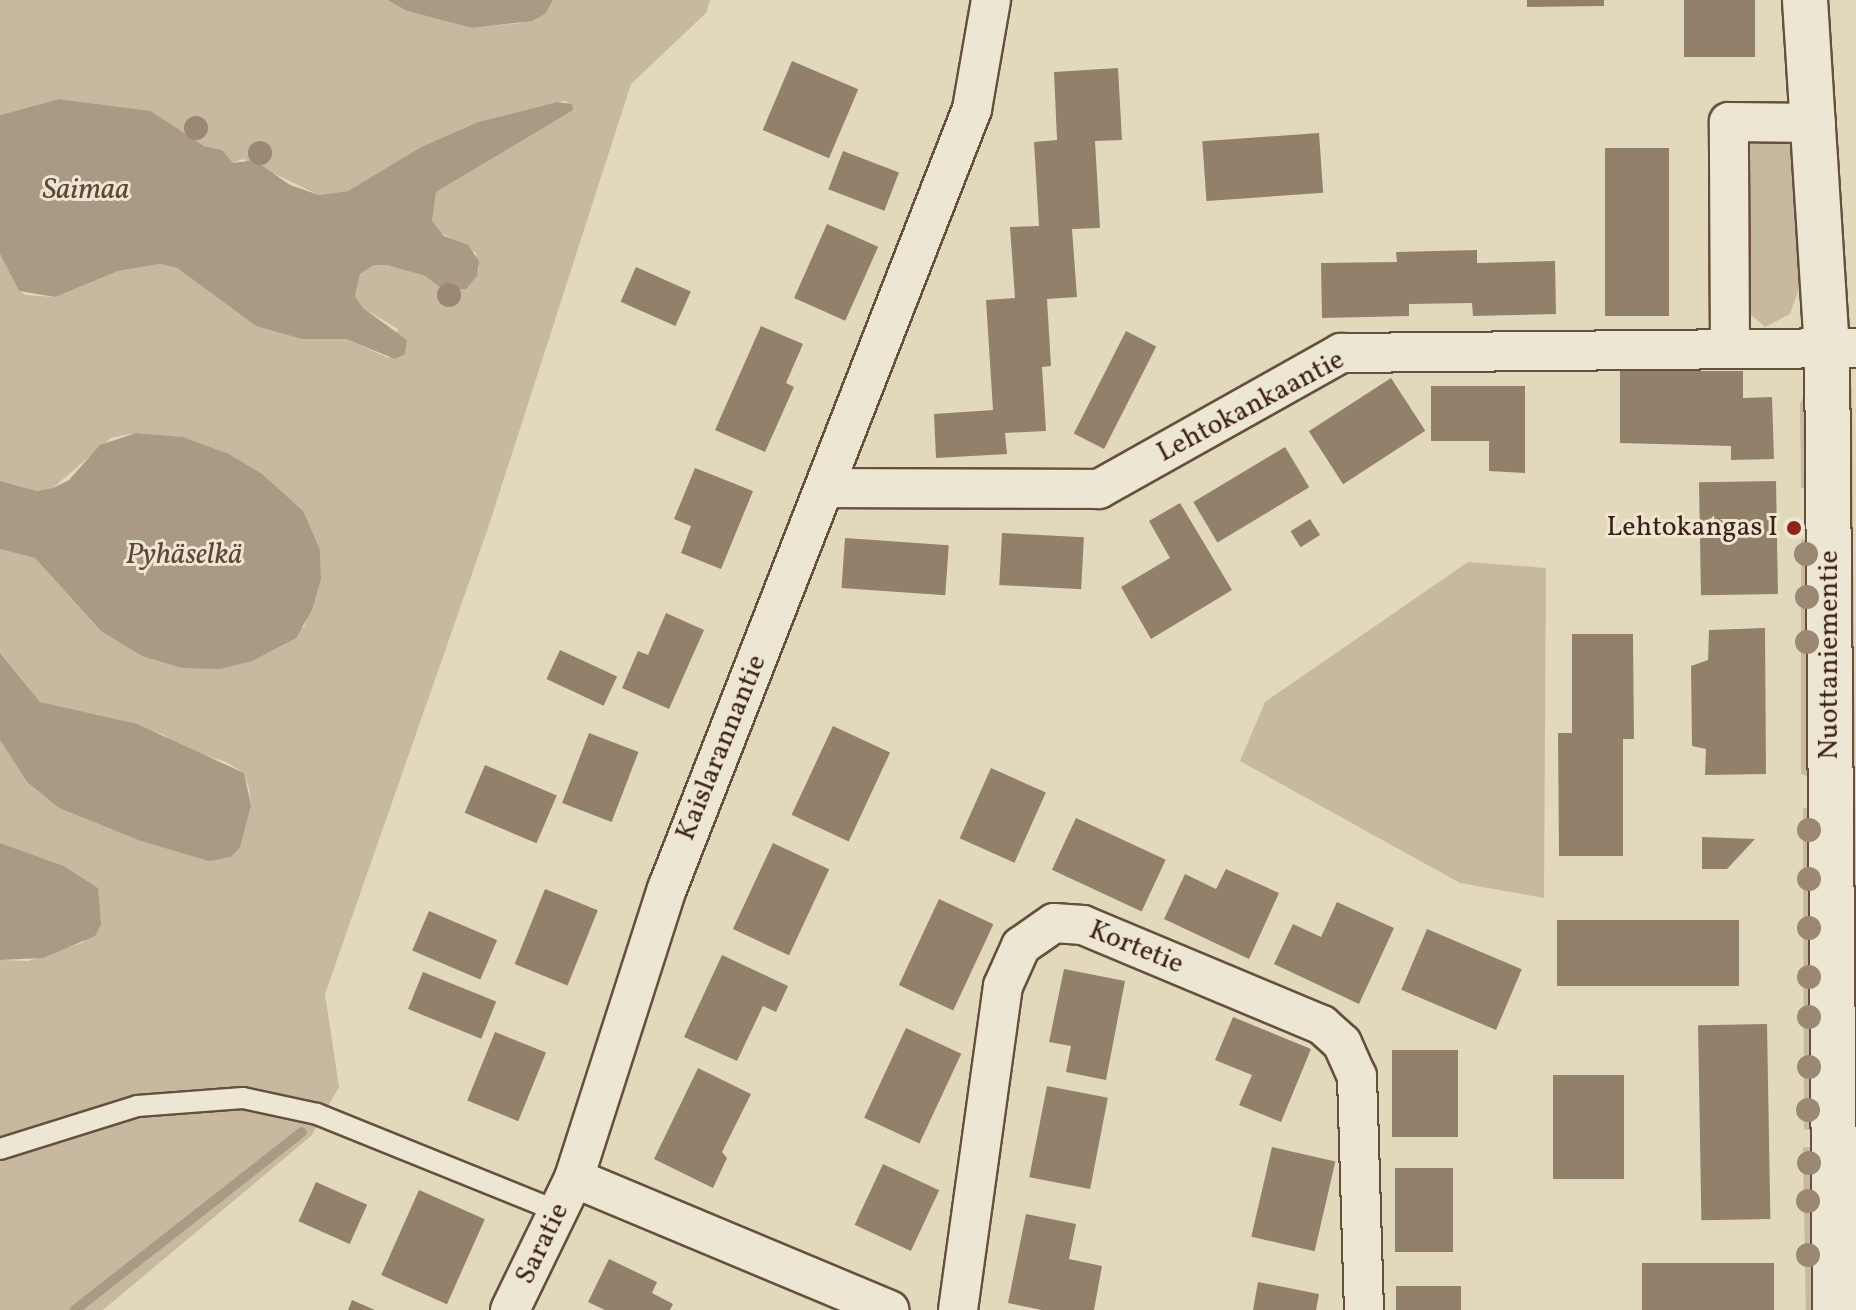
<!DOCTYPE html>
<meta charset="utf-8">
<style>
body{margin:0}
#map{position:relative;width:1856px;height:1310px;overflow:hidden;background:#e2d8bc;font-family:Vollkorn,serif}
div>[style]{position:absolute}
.green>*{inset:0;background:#c6b99f;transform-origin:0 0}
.water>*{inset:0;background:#aa9a83}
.stream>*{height:10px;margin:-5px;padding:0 5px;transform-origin:5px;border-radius:5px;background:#aa9a83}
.building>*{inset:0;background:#93806b;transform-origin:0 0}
.roads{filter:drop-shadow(2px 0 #674f3e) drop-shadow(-2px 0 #674f3e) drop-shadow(0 2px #674f3e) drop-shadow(0 -2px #674f3e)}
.service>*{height:20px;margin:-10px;padding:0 10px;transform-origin:10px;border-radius:10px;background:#ece6d3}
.minor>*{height:38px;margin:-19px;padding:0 19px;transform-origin:19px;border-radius:19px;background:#ece6d3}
.tertiary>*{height:44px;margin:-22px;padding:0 22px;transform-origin:22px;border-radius:22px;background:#ece6d3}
.trees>*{width:24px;height:24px;margin:-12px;border-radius:50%;background:#9a8873}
.dots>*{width:22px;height:22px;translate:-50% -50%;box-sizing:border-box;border:4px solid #ece6d3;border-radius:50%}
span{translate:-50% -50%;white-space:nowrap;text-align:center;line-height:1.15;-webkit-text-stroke:6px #ece6d3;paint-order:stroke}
.street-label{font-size:28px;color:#3e2114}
.poi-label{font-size:28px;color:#3e2114}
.right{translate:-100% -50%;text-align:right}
.water-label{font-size:30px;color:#5e4535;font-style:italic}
</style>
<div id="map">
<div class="green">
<i style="clip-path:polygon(0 0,387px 0,407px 11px,472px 28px,521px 23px,553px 0,710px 0,706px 13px,631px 84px,488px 528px,325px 994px,339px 1087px,311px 1136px,103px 1310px,0 1310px,0 960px,28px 961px,84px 942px,98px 888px,64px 866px,0 843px,0 740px,27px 782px,59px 808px,138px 840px,251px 805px,249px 788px,244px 773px,226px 762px,182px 748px,162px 734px,40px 702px,0 653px,0 549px,35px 558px,101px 631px,304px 627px,321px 579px,320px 550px,227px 453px,183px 437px,136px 433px,111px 438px,53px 488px,37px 491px,0 481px,0 254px,19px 291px,26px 295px,54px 297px,118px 271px,160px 264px,177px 268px,256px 326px,346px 339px,389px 358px,398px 329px,363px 308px,355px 296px,360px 274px,374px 265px,387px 265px,425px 276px,448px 291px,479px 270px,476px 253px,440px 232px,432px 221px,436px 192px,573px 109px,566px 101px,557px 102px,478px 122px,421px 147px,348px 191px,319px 195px,243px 159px,233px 163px,222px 150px,204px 146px,151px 111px,59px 99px,0 115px)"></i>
<i style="clip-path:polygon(1792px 134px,1801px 283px,1790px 314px,1765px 327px,1749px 313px,1750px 144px,1752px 139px)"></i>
<i style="clip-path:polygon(1852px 387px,1856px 902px,1852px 1123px,1847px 389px)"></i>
<i style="clip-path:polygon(1805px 394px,1808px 488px,1801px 488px,1800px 403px)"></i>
<i style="clip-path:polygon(1808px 538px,1810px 775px,1807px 776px,1801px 774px,1801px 540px)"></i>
<i style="clip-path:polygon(1468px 562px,1546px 568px,1544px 898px,1460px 883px,1240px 761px,1265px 702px)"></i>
<i style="clip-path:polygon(1803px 808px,1811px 808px,1814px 1129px,1809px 1130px,1804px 1129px)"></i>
<i style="left:1813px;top:1147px;width:163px;height:10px;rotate:89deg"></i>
</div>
<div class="water">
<i style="clip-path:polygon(387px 0,553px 0,545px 14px,532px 21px,472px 28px,407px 11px)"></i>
<i style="clip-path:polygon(59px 99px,151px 111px,204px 146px,222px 150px,233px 163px,254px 160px,290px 185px,319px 195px,348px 191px,421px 147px,478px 122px,557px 102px,572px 104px,573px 110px,436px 192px,432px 221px,444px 236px,468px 245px,479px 261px,477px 276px,466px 289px,444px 290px,425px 276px,387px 265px,374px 265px,360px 274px,355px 296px,363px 308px,407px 340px,405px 354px,395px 359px,346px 339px,302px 339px,256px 326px,177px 268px,160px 264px,118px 271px,55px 297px,19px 291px,0 254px,0 115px)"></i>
<i style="clip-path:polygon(136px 433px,183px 437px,227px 453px,262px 474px,303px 511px,320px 550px,321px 579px,312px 610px,296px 638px,252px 661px,220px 669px,182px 668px,142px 656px,101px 631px,35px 558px,0 549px,0 481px,37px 491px,53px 488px,69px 480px,100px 445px)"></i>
<i style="clip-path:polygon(0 653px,40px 702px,137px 724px,244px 773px,251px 805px,240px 847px,231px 857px,209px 861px,138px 840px,59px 808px,27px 782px,0 740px)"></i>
<i style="clip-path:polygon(0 843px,64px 866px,98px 888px,101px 924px,95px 936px,43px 958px,0 960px)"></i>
</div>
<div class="stream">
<i style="left:75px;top:1310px;width:288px;rotate:-38.1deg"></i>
</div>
<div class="building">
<i style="clip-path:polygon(1527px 0,1604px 0,1604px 6px,1527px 7px)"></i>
<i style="left:1684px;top:0;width:71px;height:57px"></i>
<i style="left:792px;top:61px;width:72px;height:75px;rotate:23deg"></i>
<i style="clip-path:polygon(1118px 68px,1122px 140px,1095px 141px,1100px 228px,1072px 229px,1077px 297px,1047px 299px,1051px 366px,1042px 367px,1046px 431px,1005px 433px,1007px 454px,936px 458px,934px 414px,993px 410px,986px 300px,1015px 298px,1010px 227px,1039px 226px,1034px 142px,1057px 140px,1054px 72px)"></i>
<i style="left:1319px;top:133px;width:60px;height:117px;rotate:86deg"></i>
<i style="left:1605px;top:148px;width:64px;height:168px"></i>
<i style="left:843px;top:151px;width:60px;height:41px;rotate:21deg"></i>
<i style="left:827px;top:224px;width:56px;height:81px;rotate:24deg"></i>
<i style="clip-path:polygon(1477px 250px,1477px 263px,1555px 261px,1556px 314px,1473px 316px,1472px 303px,1409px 304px,1409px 316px,1322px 318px,1321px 263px,1397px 262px,1396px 252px)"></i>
<i style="left:636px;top:267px;width:60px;height:38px;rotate:24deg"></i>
<i style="clip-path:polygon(761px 326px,803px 344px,786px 383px,794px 387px,765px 452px,715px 430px)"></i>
<i style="left:1126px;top:331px;width:34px;height:115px;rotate:27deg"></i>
<i style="clip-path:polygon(1620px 371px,1743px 371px,1743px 398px,1772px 397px,1774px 459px,1731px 460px,1731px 446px,1620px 443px)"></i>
<i style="left:1391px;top:378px;width:63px;height:98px;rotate:57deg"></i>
<i style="clip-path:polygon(1431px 386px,1525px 386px,1525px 473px,1489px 471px,1489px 441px,1431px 441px)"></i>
<i style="left:1285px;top:447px;width:47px;height:107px;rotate:59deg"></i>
<i style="clip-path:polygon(695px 468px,753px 491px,721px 569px,681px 553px,691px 526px,674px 519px)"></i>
<i style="left:1776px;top:481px;width:113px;height:77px;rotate:89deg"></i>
<i style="clip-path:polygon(1180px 503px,1232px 590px,1151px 639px,1121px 587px,1170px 558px,1149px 521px)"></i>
<i style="left:1310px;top:519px;width:19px;height:23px;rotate:58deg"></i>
<i style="left:1002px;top:533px;width:82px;height:52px;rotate:3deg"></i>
<i style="left:845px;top:538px;width:104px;height:50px;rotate:4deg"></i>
<i style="clip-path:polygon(666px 613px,704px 630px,669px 709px,622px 688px,638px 651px,648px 655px)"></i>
<i style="clip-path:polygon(1765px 628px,1766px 774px,1705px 775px,1706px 749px,1692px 746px,1691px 666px,1708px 660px,1709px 630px)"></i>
<i style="clip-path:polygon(1572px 634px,1633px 634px,1634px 739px,1623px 739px,1623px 856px,1559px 856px,1558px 733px,1572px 733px)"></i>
<i style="left:560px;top:650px;width:63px;height:32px;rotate:25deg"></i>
<i style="left:833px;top:726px;width:63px;height:98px;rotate:25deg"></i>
<i style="left:589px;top:733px;width:53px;height:75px;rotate:21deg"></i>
<i style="left:485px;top:765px;width:78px;height:52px;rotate:23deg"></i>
<i style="left:991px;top:768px;width:60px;height:77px;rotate:24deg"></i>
<i style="left:1076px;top:818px;width:99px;height:57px;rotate:25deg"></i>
<i style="clip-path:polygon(1702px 837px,1755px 839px,1727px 869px,1702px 869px)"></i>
<i style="left:773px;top:843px;width:62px;height:95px;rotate:25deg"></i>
<i style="clip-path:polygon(1226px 869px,1279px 893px,1249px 959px,1164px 919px,1185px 874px,1216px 889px)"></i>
<i style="left:545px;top:889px;width:57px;height:81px;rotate:22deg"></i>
<i style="left:939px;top:899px;width:60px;height:95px;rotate:25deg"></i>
<i style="clip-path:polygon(1337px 902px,1394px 928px,1359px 1004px,1274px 964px,1293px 924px,1321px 937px)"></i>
<i style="left:429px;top:911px;width:74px;height:43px;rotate:23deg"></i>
<i style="left:1557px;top:920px;width:182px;height:66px"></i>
<i style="left:1427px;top:929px;width:103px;height:66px;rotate:23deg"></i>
<i style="clip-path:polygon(722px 955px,788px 986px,776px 1012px,763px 1006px,737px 1061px,684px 1037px)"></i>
<i style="clip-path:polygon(1064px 969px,1125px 981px,1106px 1080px,1066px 1072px,1071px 1046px,1049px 1042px)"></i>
<i style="left:423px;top:972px;width:79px;height:40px;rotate:22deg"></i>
<i style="clip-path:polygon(1233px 1017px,1311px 1049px,1281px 1122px,1239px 1105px,1252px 1075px,1215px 1060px)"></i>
<i style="left:1767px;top:1024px;width:195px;height:69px;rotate:89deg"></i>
<i style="left:906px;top:1028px;width:61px;height:99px;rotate:25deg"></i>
<i style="left:495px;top:1032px;width:55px;height:74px;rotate:22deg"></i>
<i style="left:1392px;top:1050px;width:66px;height:87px"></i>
<i style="clip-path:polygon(698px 1068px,751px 1094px,722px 1152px,727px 1158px,713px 1188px,654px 1159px)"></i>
<i style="left:1553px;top:1075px;width:71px;height:104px"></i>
<i style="left:1047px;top:1086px;width:62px;height:93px;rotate:11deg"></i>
<i style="left:1272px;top:1147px;width:65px;height:92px;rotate:13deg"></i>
<i style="left:883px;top:1164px;width:62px;height:67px;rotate:25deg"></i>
<i style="left:1395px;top:1168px;width:58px;height:84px"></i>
<i style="left:316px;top:1182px;width:56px;height:43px;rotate:24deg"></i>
<i style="left:419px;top:1190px;width:72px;height:93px;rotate:24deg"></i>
<i style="clip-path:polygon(1026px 1214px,1076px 1224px,1069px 1259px,1102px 1266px,1094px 1310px,1042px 1310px,1008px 1303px)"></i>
<i style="clip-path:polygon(609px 1259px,657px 1282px,652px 1293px,673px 1304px,670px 1310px,605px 1310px,588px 1302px)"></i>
<i style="left:1774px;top:1263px;width:47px;height:132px;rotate:90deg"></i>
<i style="clip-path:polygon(1258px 1282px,1319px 1294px,1316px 1310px,1253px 1310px)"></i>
<i style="left:1396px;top:1286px;width:65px;height:24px"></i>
<i style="clip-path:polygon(352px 1300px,375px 1310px,348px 1310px)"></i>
</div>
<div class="roads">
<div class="service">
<i style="left:0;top:1149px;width:144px;rotate:-17.4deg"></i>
<i style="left:137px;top:1106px;width:106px;rotate:-4.3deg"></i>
<i style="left:243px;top:1098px;width:76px;rotate:12.2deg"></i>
<i style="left:317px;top:1114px;width:261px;rotate:22deg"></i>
</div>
<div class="minor">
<i style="left:1730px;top:346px;width:224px;rotate:-90.3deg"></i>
<i style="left:1729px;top:122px;width:87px;rotate:0.7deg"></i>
<i style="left:826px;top:488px;width:273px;rotate:0.2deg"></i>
<i style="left:1099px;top:489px;width:278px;rotate:-29.3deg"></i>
<i style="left:1341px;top:353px;width:515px;rotate:-0.56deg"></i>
<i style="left:574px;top:1178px;width:342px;rotate:22.7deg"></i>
<i style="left:510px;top:1310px;width:147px;rotate:-64.1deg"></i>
<i style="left:574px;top:1178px;width:304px;rotate:-72.2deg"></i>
<i style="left:667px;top:889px;width:838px;rotate:-68.64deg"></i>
<i style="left:972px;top:109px;width:111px;rotate:-80.1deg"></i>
<i style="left:958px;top:1310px;width:327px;rotate:-82.1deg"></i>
<i style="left:1003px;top:986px;width:44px;rotate:-65.8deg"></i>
<i style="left:1021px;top:946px;width:40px;rotate:-34.9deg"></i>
<i style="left:1054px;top:923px;width:29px;rotate:4deg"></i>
<i style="left:1083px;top:925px;width:259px;rotate:22.7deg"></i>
<i style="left:1322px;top:1025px;width:27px;rotate:42deg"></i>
<i style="left:1342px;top:1043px;width:36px;rotate:66deg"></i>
<i style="left:1357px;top:1076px;width:234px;rotate:88.3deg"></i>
</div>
<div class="tertiary">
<i style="left:1805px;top:0;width:350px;rotate:86.4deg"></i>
<i style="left:1827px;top:349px;width:961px;rotate:89.52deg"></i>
</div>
</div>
<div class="trees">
<i style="left:196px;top:128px"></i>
<i style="left:260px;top:153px"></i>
<i style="left:449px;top:295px"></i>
<i style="left:1806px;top:554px"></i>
<i style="left:1807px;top:597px"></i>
<i style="left:1807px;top:642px"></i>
<i style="left:1809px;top:830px"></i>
<i style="left:1809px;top:879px"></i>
<i style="left:1809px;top:928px"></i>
<i style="left:1809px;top:977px"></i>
<i style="left:1809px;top:1017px"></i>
<i style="left:1809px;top:1067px"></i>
<i style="left:1808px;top:1110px"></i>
<i style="left:1809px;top:1163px"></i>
<i style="left:1808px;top:1201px"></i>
<i style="left:1808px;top:1255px"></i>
</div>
<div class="dots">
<i style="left:1794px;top:528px;background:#8f2418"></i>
</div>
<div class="street-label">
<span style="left:1251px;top:407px;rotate:-28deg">Lehtokankaantie</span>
<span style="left:1830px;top:655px;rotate:-90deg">Nuottaniementie</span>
<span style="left:722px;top:748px;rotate:-68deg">Kaislarannantie</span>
<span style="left:1136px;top:948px;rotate:22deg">Kortetie</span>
<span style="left:543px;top:1244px;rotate:-64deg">Saratie</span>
</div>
<div class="poi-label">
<span class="right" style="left:1778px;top:528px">Lehtokangas I</span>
</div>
<div class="water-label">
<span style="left:86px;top:190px">Saimaa</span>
<span style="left:184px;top:555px">Pyhäselkä</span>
</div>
</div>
